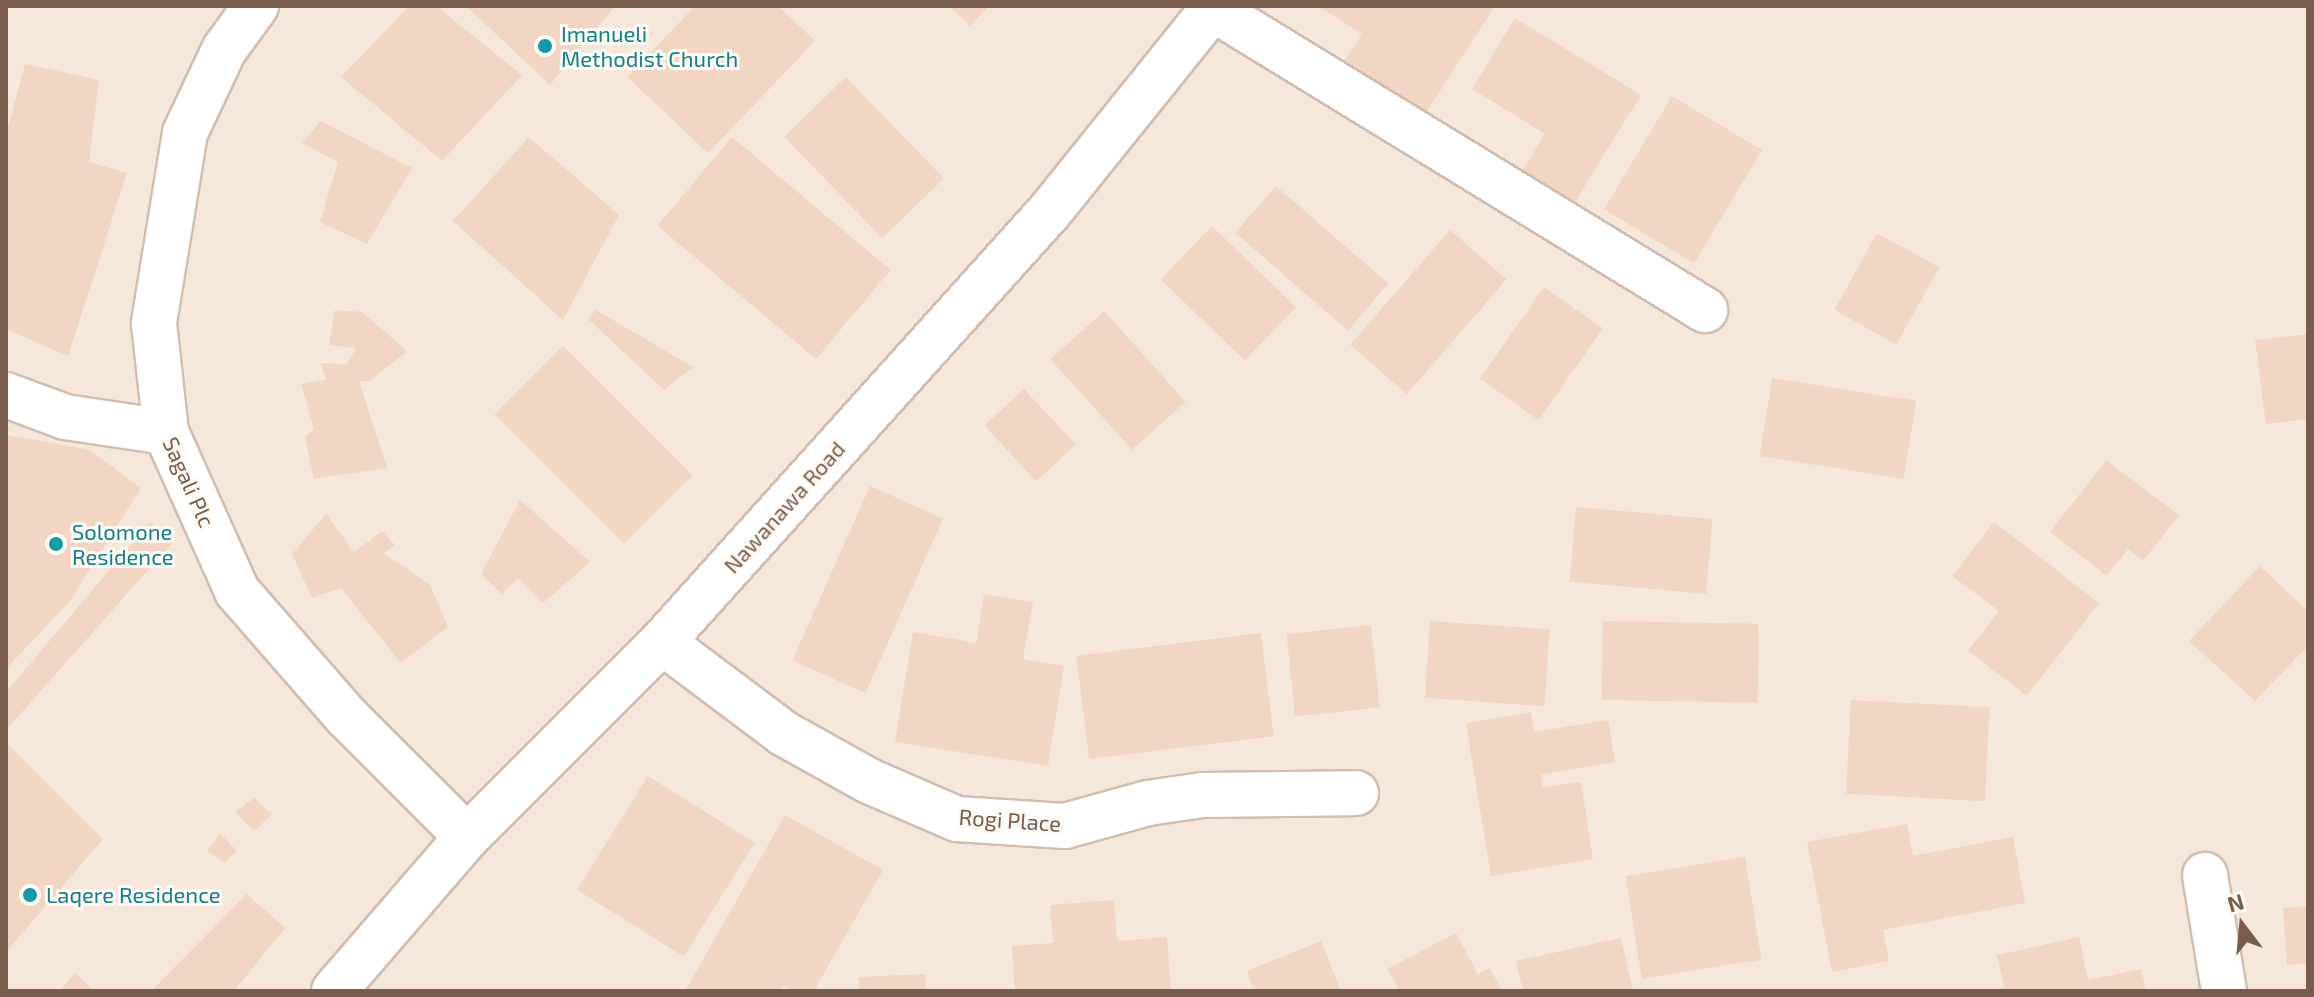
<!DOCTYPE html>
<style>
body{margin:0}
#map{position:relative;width:2314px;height:997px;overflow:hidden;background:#fdf6ec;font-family:"Exo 2",sans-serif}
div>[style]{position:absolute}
.residential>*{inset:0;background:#f5e8da;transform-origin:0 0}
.building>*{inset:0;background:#f3d5c3;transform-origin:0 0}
.roads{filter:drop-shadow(2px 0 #d1beb0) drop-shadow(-2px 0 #d1beb0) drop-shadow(0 2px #d1beb0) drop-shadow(0 -2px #d1beb0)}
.street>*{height:44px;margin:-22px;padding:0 22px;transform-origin:22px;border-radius:22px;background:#fff}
.secondary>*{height:44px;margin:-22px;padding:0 22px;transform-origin:22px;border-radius:22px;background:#fff}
.dots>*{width:22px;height:22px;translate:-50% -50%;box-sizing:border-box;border:4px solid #fffaf3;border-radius:50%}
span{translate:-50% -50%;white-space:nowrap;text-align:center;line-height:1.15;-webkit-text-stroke:6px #fffaf3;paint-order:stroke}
.culture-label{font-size:22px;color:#0d838f}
.left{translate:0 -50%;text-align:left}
.street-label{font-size:22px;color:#7a5c4d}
.frame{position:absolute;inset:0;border:8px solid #7a5c4d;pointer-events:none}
.north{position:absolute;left:2202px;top:885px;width:80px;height:80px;-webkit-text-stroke:6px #fffaf3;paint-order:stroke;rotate:344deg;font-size:22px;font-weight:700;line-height:32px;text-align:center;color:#7a5c4d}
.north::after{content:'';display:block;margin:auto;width:28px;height:36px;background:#7a5c4d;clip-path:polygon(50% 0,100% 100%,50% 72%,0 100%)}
</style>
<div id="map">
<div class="residential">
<i style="left:6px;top:6px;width:2302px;height:985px"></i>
</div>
<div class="building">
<i style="clip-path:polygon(409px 6px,436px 6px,522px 75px,442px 161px,341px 77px)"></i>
<i style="clip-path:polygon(466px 6px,615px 6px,550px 85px)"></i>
<i style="clip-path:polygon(695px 6px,778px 6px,815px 41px,708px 153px,627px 77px)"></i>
<i style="clip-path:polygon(949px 6px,989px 6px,970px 26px)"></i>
<i style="clip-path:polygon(1318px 6px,1495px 6px,1416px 128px,1334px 77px,1362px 34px)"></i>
<i style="clip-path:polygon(1515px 18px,1641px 95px,1573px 205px,1521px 173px,1545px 134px,1472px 89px)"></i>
<i style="clip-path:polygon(25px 64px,99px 80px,89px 162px,127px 173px,68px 356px,6px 329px,6px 135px)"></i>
<i style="left:846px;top:77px;width:141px;height:86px;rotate:46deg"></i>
<i style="left:1672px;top:96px;width:105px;height:132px;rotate:31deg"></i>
<i style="clip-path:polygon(321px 121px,412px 168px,367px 244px,320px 222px,338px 162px,302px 143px)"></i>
<i style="clip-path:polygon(529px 137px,619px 215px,563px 320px,453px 221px)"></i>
<i style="left:732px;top:137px;width:207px;height:116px;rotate:40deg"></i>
<i style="left:1276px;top:186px;width:149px;height:62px;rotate:41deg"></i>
<i style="left:1212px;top:226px;width:117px;height:74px;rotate:44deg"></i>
<i style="left:1450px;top:230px;width:75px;height:152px;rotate:41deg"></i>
<i style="left:1877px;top:233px;width:71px;height:88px;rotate:29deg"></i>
<i style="left:1544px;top:287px;width:72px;height:112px;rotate:35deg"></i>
<i style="clip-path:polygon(335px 310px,362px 312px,407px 351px,370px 381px,359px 381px,387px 468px,314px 479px,305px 437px,314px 429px,301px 384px,326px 379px,320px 363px,346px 364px,356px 349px,329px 344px)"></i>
<i style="clip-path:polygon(596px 310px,693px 367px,664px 390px,588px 319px)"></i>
<i style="left:1104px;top:311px;width:122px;height:72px;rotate:48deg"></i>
<i style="clip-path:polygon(2308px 334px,2308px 419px,2266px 424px,2255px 340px)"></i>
<i style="left:563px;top:346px;width:183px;height:97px;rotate:45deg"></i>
<i style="left:1772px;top:378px;width:146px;height:79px;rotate:9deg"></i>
<i style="left:1024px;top:389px;width:76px;height:54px;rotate:47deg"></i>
<i style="clip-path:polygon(8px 435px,90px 450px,141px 488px,70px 601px,6px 669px)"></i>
<i style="clip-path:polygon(2106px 460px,2179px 515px,2143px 561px,2128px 549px,2107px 576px,2050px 532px)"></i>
<i style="left:870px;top:486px;width:80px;height:191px;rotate:24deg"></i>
<i style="clip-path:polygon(520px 500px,590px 562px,543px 603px,518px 578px,502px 594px,481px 574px)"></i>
<i style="left:1576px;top:507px;width:137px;height:75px;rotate:5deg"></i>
<i style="clip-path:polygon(326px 514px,354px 552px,382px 531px,395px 545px,384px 553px,430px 585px,448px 627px,401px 663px,341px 588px,312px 598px,292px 554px)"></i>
<i style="clip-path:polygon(150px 522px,174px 541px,6px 730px,6px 692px)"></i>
<i style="clip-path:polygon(1994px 522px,2099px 603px,2027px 696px,1968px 651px,1999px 611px,1952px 576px)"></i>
<i style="clip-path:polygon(2260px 566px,2308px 611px,2308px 646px,2255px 701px,2189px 641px)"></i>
<i style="clip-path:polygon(984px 594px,1033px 602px,1023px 659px,1064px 666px,1048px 766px,895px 742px,913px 632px,976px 643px)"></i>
<i style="left:1430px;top:621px;width:120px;height:77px;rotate:4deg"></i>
<i style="left:1603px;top:621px;width:156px;height:79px;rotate:1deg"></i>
<i style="left:1371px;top:625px;width:83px;height:85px;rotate:84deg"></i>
<i style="left:1261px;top:633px;width:104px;height:186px;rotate:83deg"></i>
<i style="left:1851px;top:700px;width:139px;height:94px;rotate:3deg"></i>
<i style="clip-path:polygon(1531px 712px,1534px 732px,1608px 720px,1615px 762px,1541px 775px,1543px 787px,1581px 782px,1593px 859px,1491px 876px,1466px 723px)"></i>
<i style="clip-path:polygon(6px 742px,103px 839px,6px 952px)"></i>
<i style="left:648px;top:776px;width:126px;height:134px;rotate:32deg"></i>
<i style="clip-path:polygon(254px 798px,272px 814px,254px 831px,235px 812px)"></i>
<i style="clip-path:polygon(785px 815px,883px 870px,814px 991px,793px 991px,783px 985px,780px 991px,685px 991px)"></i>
<i style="clip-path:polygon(1907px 824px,1913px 856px,2013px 837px,2025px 903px,1883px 930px,1889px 961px,1832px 972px,1807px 842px)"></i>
<i style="clip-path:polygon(220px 833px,237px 851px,224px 863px,207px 851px)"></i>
<i style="left:1745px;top:857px;width:104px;height:121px;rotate:81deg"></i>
<i style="clip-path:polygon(247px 894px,285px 928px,234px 991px,151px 991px)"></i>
<i style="clip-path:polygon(1114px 900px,1117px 941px,1167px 937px,1171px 991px,1015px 991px,1012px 946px,1053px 943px,1050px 905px)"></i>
<i style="clip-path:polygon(2308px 906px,2308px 963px,2287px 965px,2283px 908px)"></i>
<i style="clip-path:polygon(1456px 933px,1478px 974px,1490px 968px,1502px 991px,1400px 991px,1387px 969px)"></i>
<i style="clip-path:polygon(2079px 937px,2088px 980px,2141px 969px,2146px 991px,1991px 991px,2004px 987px,1997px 955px)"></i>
<i style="clip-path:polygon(1621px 938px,1633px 991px,1523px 991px,1516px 961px)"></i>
<i style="clip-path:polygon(1321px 941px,1341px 991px,1254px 991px,1247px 971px)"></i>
<i style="clip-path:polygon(75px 973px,94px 991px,60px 991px)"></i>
<i style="clip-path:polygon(925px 974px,926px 991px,860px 991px,858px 977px)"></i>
</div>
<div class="roads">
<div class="street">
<i style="left:256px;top:6px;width:54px;rotate:126deg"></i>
<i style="left:224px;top:50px;width:92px;rotate:115.2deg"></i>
<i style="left:185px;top:133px;width:193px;rotate:99.3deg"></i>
<i style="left:154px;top:323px;width:110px;rotate:83.7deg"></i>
<i style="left:166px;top:432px;width:174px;rotate:65.9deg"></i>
<i style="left:237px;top:591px;width:166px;rotate:48.9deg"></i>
<i style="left:346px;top:716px;width:171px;rotate:45deg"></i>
<i style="left:1213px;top:9px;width:577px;rotate:31.46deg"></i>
<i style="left:6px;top:395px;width:63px;rotate:20.4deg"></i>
<i style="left:65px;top:417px;width:102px;rotate:8.4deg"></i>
<i style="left:662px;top:642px;width:151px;rotate:36.9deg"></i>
<i style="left:783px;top:733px;width:98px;rotate:29.2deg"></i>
<i style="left:869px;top:781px;width:96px;rotate:23.4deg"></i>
<i style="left:957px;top:819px;width:108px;rotate:3.7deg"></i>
<i style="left:1065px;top:826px;width:86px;rotate:-15.5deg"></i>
<i style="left:1148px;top:803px;width:55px;rotate:-8.4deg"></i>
<i style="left:1202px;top:795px;width:154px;rotate:-0.7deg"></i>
<i style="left:2205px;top:875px;width:118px;rotate:80.7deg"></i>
</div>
<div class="secondary">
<i style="left:334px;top:991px;width:203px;rotate:-49.2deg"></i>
<i style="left:467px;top:837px;width:276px;rotate:-45deg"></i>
<i style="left:662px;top:642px;width:580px;rotate:-48.01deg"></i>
<i style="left:1050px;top:211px;width:263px;rotate:-51.2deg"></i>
</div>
</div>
<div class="dots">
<i style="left:545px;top:46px;background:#0f9aa8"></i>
<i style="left:56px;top:544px;background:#0f9aa8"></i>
<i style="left:30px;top:895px;background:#0f9aa8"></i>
</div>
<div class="culture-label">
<span class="left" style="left:561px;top:46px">Imanueli<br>Methodist Church</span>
<span class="left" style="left:72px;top:544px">Solomone<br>Residence</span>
<span class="left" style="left:46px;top:895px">Laqere Residence</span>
</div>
<div class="street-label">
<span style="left:189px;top:482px;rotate:66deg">Sagali Plc</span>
<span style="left:784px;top:507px;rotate:-48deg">Nawanawa Road</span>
<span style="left:1010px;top:820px;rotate:4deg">Rogi Place</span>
</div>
<div class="frame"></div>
<div class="north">N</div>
</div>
